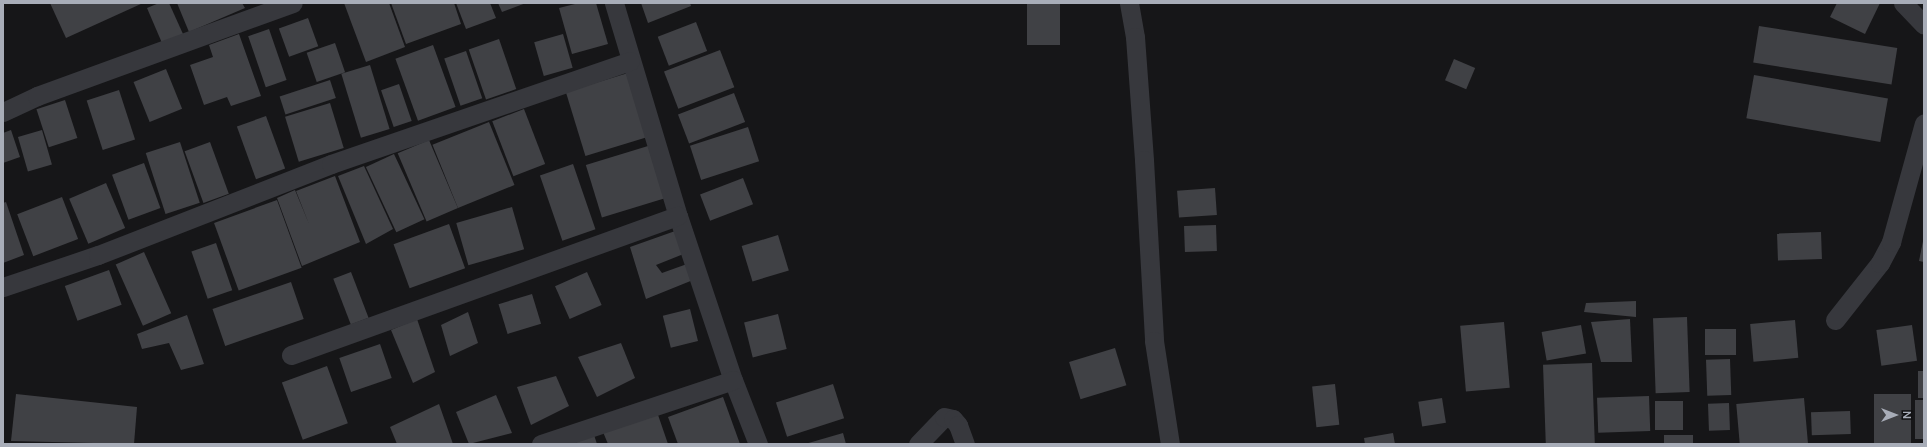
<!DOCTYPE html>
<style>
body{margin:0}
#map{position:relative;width:1927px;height:447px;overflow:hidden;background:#161618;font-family:Manrope,sans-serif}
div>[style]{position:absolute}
.building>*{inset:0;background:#404145;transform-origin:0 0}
.street>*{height:19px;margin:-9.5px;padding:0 9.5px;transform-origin:9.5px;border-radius:9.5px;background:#37383d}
span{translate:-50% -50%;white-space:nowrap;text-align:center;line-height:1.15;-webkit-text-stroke:3px #111113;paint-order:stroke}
.frame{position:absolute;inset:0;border:4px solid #a8adb8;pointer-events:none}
.north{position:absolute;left:1875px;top:395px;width:40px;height:40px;-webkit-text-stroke:3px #111113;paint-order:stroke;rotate:90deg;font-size:11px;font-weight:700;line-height:16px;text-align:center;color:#a8adb8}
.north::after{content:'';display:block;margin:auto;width:14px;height:18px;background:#a8adb8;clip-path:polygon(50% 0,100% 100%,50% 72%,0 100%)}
</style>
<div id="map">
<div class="building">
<i style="clip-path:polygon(50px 3px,143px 3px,66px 38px)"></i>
<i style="clip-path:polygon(159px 3px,169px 3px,183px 34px,162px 43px,147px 8px)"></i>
<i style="clip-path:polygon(177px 3px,242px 3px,245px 8px,189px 32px)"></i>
<i style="clip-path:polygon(344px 3px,389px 3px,405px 47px,366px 62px)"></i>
<i style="clip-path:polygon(391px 3px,454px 3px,461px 24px,406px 44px)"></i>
<i style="clip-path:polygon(456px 3px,490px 3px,496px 18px,466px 29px)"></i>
<i style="clip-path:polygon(498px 3px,526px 3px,502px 12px)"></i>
<i style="clip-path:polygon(579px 3px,596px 3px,608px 44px,572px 54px,559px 8px)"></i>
<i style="clip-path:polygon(641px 3px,690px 3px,691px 6px,648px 23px)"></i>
<i style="left:1027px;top:3px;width:33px;height:42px"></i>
<i style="clip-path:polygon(1837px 3px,1880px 3px,1865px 34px,1830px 17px)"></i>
<i style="left:308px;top:18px;width:30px;height:31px;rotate:70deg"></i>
<i style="left:696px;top:22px;width:31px;height:41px;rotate:69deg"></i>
<i style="left:1759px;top:26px;width:140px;height:37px;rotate:9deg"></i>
<i style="left:269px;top:29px;width:54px;height:22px;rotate:71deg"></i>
<i style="clip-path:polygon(239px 34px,261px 96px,231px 106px,227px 97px,204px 105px,190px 65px,213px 57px,209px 45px)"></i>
<i style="left:563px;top:34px;width:35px;height:30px;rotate:74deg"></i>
<i style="left:499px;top:39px;width:53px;height:32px;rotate:71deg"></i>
<i style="left:335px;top:43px;width:31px;height:30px;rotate:71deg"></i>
<i style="left:433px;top:45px;width:66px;height:40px;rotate:70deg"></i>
<i style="left:720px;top:50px;width:40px;height:60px;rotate:69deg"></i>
<i style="left:466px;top:51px;width:50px;height:23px;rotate:71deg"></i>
<i style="left:1454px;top:59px;width:23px;height:23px;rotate:23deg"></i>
<i style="left:370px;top:65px;width:67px;height:30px;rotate:73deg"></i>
<i style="left:166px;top:69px;width:43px;height:35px;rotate:68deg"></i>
<i style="left:628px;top:73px;width:67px;height:65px;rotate:73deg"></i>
<i style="left:1754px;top:75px;width:136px;height:44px;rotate:10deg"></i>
<i style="left:330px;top:80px;width:19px;height:53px;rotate:72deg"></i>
<i style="left:399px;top:84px;width:39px;height:19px;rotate:71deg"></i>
<i style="left:119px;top:90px;width:52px;height:34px;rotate:72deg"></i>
<i style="left:734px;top:93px;width:31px;height:60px;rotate:69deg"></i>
<i style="left:65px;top:100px;width:40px;height:30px;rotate:72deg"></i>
<i style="left:330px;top:103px;width:47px;height:47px;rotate:73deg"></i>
<i style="left:524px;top:109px;width:59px;height:34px;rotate:69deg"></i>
<i style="left:266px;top:116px;width:56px;height:31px;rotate:70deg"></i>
<i style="left:489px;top:122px;width:68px;height:61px;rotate:68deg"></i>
<i style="left:748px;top:127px;width:36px;height:61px;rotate:72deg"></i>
<i style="clip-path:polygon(11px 130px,20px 157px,3px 163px,3px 133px)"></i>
<i style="left:42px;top:130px;width:36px;height:25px;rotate:74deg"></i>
<i style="left:429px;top:140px;width:74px;height:34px;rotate:67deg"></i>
<i style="left:180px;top:142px;width:64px;height:36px;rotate:72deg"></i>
<i style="left:210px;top:142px;width:55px;height:27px;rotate:70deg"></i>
<i style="left:648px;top:146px;width:55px;height:65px;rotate:73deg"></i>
<i style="left:394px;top:154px;width:72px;height:31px;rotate:65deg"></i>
<i style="left:144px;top:163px;width:48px;height:34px;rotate:70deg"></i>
<i style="left:573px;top:164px;width:69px;height:35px;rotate:71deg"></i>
<i style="clip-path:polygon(364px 166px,393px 229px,366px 244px,338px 176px)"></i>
<i style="clip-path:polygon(335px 176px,360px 242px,302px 266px,277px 198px,295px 190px,309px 224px,296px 191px)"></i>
<i style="left:743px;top:178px;width:28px;height:46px;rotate:69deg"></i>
<i style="left:106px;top:183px;width:49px;height:40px;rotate:67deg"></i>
<i style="left:1215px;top:188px;width:27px;height:38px;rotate:86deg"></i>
<i style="left:62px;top:197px;width:45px;height:48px;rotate:69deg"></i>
<i style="left:277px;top:200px;width:72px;height:67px;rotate:70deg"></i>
<i style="clip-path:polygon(6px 202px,24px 255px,3px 263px,3px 203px)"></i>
<i style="left:512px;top:207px;width:44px;height:58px;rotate:74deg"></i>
<i style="left:449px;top:224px;width:47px;height:59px;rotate:70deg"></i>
<i style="left:1216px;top:225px;width:26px;height:32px;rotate:88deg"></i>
<i style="clip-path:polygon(678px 230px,686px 253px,656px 265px,662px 273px,687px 264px,693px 280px,646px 299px,630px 247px)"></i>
<i style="left:1821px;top:232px;width:27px;height:44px;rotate:88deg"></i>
<i style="left:778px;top:235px;width:37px;height:38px;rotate:73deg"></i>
<i style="clip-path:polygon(1924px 236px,1924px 262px,1919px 261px)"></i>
<i style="left:216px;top:243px;width:50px;height:26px;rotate:71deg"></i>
<i style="left:144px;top:252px;width:67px;height:31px;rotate:66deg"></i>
<i style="left:109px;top:270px;width:37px;height:47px;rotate:70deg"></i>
<i style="left:351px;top:272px;width:49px;height:19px;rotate:69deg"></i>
<i style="left:587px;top:272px;width:36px;height:35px;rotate:66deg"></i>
<i style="left:291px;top:282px;width:39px;height:83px;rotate:71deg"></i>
<i style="left:532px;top:294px;width:31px;height:35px;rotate:73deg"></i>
<i style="clip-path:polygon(1636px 301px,1636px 317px,1584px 312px,1586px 303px)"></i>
<i style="left:690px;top:309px;width:33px;height:28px;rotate:76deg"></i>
<i style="clip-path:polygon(468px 312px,478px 343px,450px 356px,441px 325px)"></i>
<i style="left:778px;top:314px;width:36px;height:35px;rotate:76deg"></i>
<i style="clip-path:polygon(187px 315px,204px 364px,181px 370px,169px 343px,142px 349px,137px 334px)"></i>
<i style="left:1687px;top:317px;width:75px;height:34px;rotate:88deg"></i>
<i style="clip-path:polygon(417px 319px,435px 372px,413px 383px,391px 330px)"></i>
<i style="clip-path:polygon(1630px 319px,1632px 362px,1601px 362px,1591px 322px)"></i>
<i style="left:1795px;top:320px;width:38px;height:45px;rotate:85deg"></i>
<i style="left:1504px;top:322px;width:66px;height:44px;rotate:85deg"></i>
<i style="left:1581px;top:325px;width:29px;height:40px;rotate:80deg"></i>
<i style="left:1912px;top:325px;width:36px;height:36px;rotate:82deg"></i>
<i style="left:1705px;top:329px;width:31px;height:26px"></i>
<i style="clip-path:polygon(621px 343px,635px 378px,597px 397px,578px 357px)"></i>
<i style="left:380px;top:344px;width:36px;height:43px;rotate:71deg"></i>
<i style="left:1115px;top:348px;width:39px;height:48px;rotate:73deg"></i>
<i style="left:1730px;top:359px;width:36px;height:24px;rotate:88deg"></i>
<i style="left:1592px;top:363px;width:81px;height:49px;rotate:88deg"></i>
<i style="left:327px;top:366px;width:61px;height:48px;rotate:70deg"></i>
<i style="left:1918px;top:371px;width:6px;height:27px"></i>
<i style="clip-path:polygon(556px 376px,569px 406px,531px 425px,517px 387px)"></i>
<i style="left:833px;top:384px;width:36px;height:60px;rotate:72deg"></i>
<i style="left:1335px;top:384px;width:41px;height:23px;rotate:84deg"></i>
<i style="clip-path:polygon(16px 394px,137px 407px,134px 444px,11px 441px)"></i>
<i style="left:1874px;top:394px;width:37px;height:50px"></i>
<i style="clip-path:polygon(496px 395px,512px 433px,469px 444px,456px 412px)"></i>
<i style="left:1649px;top:396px;width:35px;height:52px;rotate:88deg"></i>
<i style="clip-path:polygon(723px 397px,740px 444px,678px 444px,668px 417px)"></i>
<i style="left:1442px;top:398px;width:25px;height:24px;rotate:81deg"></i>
<i style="left:1804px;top:398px;width:46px;height:68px;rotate:85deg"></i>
<i style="left:1915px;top:400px;width:9px;height:39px"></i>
<i style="left:1683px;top:401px;width:29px;height:28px;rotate:90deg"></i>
<i style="left:1729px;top:403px;width:27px;height:21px;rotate:88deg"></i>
<i style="clip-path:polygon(439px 404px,453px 444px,397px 444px,390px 427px)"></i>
<i style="left:1850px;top:411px;width:23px;height:39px;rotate:88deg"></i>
<i style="clip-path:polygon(657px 412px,668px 444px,608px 444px,603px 432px)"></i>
<i style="clip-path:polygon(843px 433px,846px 444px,805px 444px)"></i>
<i style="clip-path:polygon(1393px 433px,1395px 444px,1365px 444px,1364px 438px)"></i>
<i style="clip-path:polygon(594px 435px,597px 444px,572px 444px)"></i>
<i style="left:1664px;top:435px;width:29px;height:9px"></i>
</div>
<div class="street">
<i style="left:614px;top:3px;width:222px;rotate:73.3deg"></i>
<i style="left:678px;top:216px;width:173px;rotate:71.5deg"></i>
<i style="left:733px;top:380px;width:69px;rotate:68.7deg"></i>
<i style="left:1129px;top:3px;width:35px;rotate:80deg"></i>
<i style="left:1135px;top:37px;width:123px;rotate:85.8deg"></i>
<i style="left:1144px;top:160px;width:181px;rotate:86.8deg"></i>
<i style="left:1154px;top:341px;width:104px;rotate:81.2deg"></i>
<i style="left:1903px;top:3px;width:30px;rotate:46deg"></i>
<i style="left:3px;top:112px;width:38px;rotate:-25deg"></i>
<i style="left:37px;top:96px;width:272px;rotate:-20deg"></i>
<i style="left:3px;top:287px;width:100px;rotate:-18.6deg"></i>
<i style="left:98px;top:255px;width:250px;rotate:-21.3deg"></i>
<i style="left:331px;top:164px;width:316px;rotate:-19deg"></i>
<i style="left:1835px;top:320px;width:73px;rotate:-51.7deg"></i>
<i style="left:1880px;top:263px;width:24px;rotate:-62deg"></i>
<i style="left:1891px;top:242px;width:123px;rotate:-74.5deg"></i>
<i style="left:291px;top:355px;width:411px;rotate:-19.8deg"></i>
<i style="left:541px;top:444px;width:202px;rotate:-18.4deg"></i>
<i style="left:918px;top:444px;width:37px;rotate:-46deg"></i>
<i style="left:944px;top:417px;width:9px;rotate:13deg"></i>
<i style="left:953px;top:419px;width:8px;rotate:50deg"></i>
<i style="left:958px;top:425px;width:20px;rotate:70deg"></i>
</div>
<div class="frame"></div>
<div class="north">N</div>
</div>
